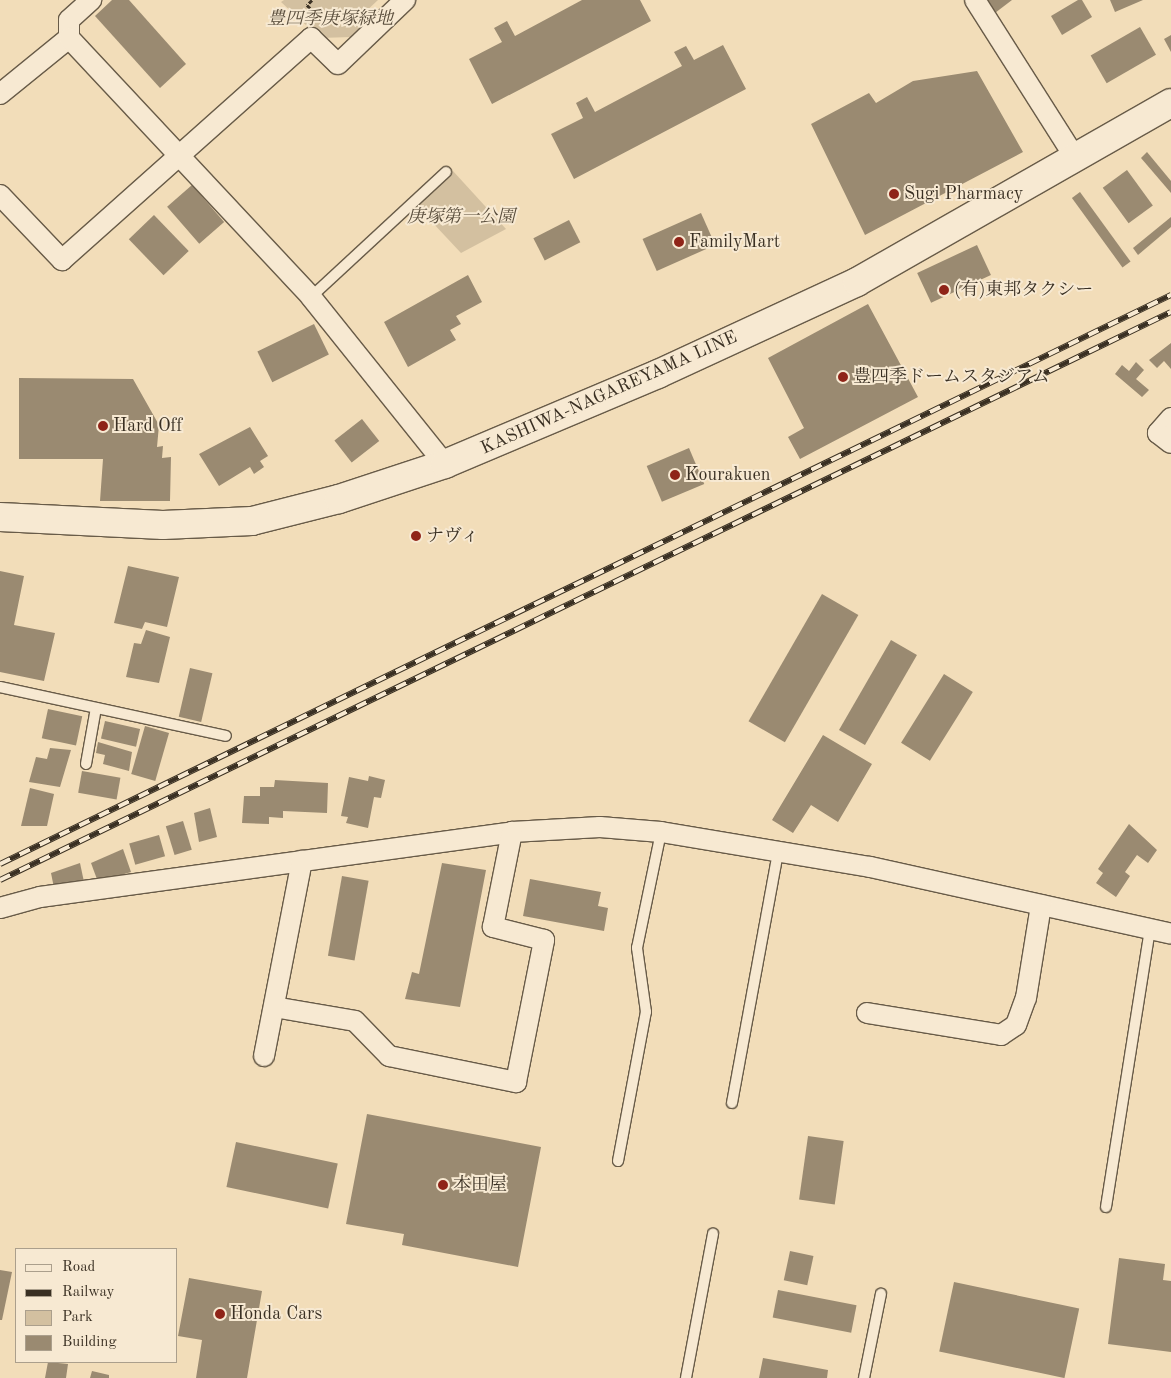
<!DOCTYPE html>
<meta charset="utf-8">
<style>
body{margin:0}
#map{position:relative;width:1171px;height:1378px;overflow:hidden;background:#f2ddb9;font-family:"Old Standard TT","Noto Serif JP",serif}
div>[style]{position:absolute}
.green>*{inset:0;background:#d3c0a0}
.building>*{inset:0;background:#9a8a71;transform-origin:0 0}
.path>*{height:3px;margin-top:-1.5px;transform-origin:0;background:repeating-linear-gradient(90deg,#3a3023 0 4px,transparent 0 6.5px)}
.roads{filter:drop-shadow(1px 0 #685b48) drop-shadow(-1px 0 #685b48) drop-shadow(0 1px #685b48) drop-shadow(0 -1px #685b48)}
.service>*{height:10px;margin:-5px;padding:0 5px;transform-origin:5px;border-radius:5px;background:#f7e9d2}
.minor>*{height:20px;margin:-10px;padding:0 10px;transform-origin:10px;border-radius:10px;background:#f7e9d2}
.secondary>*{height:28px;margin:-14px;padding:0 14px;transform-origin:14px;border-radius:14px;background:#f7e9d2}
.rail>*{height:5.5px;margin-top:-2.75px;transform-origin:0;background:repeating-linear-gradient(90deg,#f7e9d2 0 11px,#3a3023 0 22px);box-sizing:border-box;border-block:1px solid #3a3023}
.dots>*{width:14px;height:14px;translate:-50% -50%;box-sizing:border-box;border:2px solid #f7e9d2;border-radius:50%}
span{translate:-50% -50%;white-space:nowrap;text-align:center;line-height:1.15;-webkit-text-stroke:4px #f7e9d2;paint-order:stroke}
.park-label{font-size:18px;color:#594d3c;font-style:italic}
.poi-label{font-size:18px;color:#3a3023}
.left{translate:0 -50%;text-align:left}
.street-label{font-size:18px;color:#3a3023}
.legend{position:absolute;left:15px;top:1248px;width:162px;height:115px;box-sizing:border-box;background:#f7e9d2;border:1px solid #ab9f8c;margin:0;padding:6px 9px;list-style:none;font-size:15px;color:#3a3023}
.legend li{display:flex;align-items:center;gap:10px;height:25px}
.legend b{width:25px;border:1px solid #ab9f8c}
</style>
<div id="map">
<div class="green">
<i style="clip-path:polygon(284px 0,378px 0,362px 15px,364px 25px,352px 37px,320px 38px,281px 2px)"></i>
<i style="clip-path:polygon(453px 171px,506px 229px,461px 253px,416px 205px)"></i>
</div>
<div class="building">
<i style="clip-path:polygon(112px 0,129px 0,186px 64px,160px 88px,95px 16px)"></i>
<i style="clip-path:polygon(582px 0,640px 0,651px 21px,492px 104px,469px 59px,502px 42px,494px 28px,507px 21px,515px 36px)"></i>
<i style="clip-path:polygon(980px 0,1012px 0,991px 16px)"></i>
<i style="clip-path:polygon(1078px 0,1082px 0,1092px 17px,1062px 35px,1051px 16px)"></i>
<i style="clip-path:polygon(1110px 0,1143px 0,1115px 12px)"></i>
<i style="left:1140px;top:27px;width:32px;height:57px;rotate:60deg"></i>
<i style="clip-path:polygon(1171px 35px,1171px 52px,1164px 39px)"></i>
<i style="clip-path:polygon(723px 45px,746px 89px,574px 179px,551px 134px,583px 118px,576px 103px,587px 97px,595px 112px,682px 66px,674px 52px,686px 46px,694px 60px)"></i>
<i style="clip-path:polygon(977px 71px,1023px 152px,865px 235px,811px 124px,869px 93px,876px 103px,913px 81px)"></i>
<i style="clip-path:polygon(1147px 152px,1171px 181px,1171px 193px,1141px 158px)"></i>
<i style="left:1127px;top:170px;width:44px;height:30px;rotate:54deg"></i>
<i style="left:192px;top:185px;width:49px;height:33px;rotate:49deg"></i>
<i style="left:1080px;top:192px;width:86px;height:10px;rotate:54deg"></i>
<i style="left:701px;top:213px;width:35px;height:64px;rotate:66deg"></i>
<i style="left:154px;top:215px;width:50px;height:35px;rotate:46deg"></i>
<i style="clip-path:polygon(1171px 217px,1171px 227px,1138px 255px,1133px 248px)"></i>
<i style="left:569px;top:220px;width:25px;height:40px;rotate:63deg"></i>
<i style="left:977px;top:245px;width:33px;height:66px;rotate:65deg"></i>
<i style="clip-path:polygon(468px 275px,482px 302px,456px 316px,461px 324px,450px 330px,456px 340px,408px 367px,384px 322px)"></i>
<i style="clip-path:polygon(868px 304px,918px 397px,800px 459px,788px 437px,804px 428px,768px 358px)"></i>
<i style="left:314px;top:324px;width:34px;height:63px;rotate:64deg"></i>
<i style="clip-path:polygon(1171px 343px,1171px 369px,1164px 361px,1157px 368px,1149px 360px)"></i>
<i style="clip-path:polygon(1136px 362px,1144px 370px,1136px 379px,1149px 390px,1142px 397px,1115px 374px,1122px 365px,1129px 371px)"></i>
<i style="clip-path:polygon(19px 378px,133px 379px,159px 425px,157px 447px,163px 446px,162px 458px,171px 457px,170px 501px,100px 501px,103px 459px,19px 459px)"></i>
<i style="left:362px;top:419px;width:28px;height:35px;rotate:52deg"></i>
<i style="clip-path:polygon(250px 427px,268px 456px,260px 461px,264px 467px,254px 474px,250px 467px,219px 486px,199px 454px)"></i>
<i style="left:689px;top:448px;width:39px;height:46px;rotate:67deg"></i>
<i style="clip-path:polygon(128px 566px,179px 577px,167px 627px,145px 622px,142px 629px,114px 623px)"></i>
<i style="clip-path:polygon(0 571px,24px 576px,14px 625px,55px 633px,44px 681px,0 672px)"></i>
<i style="left:822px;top:594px;width:42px;height:147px;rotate:30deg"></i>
<i style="clip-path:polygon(146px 630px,170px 637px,159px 683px,126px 677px,134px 643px,141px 644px)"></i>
<i style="left:891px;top:640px;width:30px;height:104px;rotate:30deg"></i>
<i style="left:190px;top:668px;width:23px;height:50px;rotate:13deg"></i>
<i style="left:944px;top:674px;width:34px;height:81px;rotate:32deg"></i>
<i style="left:48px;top:709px;width:35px;height:30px;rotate:12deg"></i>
<i style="left:105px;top:721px;width:36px;height:18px;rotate:13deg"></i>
<i style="left:145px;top:726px;width:25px;height:50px;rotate:16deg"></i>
<i style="clip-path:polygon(823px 735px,872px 764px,838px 822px,811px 805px,793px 833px,772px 820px)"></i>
<i style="clip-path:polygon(98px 742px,132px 752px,129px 771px,103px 764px,105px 755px,96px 753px)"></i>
<i style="clip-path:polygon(50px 748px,71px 750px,60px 787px,29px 782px,36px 757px,47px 759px)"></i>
<i style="left:82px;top:771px;width:39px;height:22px;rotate:10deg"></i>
<i style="clip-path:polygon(369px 776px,385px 780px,381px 798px,374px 797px,368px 828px,346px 823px,348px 817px,341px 816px,349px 777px,368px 781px)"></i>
<i style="clip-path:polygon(275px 780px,328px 783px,327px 813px,283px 811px,283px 818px,269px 817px,269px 824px,242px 823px,244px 796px,260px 796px,260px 787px,274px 787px)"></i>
<i style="clip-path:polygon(30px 788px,54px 794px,47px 826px,21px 826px)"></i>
<i style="clip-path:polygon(210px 808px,217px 837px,199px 842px,194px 813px)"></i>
<i style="left:183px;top:821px;width:30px;height:18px;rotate:73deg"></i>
<i style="clip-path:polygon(1129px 824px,1157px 850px,1148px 863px,1137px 855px,1125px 872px,1130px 876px,1116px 897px,1096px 883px,1103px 873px,1098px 869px)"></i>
<i style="left:159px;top:835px;width:22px;height:31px;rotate:74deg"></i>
<i style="clip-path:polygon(123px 849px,131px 872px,98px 882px,91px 863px)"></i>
<i style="clip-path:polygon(80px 863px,84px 882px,54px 888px,51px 873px)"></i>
<i style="clip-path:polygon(442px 863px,486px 870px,460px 1007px,405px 999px,412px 972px,419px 974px)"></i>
<i style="left:342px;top:876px;width:27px;height:81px;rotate:10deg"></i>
<i style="clip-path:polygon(530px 879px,601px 892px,598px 906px,608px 908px,604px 931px,523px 916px)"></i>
<i style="clip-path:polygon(367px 1114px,541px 1147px,518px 1267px,402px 1245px,404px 1234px,346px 1224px)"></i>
<i style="left:808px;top:1136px;width:36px;height:64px;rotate:8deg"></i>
<i style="left:236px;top:1142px;width:104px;height:46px;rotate:12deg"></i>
<i style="left:790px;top:1251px;width:24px;height:30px;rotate:12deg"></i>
<i style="clip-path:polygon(1119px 1258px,1165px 1264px,1163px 1280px,1171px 1281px,1171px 1352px,1108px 1344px)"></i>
<i style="clip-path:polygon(0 1270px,12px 1272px,2px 1320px,0 1320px)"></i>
<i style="clip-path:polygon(189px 1278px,262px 1291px,247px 1378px,196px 1378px,202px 1340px,178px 1336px)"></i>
<i style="left:954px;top:1282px;width:128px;height:71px;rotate:12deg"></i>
<i style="left:778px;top:1290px;width:80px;height:28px;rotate:11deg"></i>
<i style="clip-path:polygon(763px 1358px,828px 1370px,827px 1378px,759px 1378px)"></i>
<i style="clip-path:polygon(48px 1362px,68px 1364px,66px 1378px,45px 1378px)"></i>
<i style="clip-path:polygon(92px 1371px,109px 1375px,109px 1378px,90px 1378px)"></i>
</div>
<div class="path">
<i style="left:312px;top:0;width:7px;rotate:135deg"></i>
<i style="left:307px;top:5px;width:17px;rotate:45deg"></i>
</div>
<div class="roads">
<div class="service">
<i style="left:311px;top:297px;width:184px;rotate:-42.8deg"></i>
<i style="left:0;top:687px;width:231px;rotate:12.2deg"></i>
<i style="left:86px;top:764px;width:57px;rotate:-79.9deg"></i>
<i style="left:732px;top:1103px;width:254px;rotate:-79.6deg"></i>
<i style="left:618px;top:1161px;width:152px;rotate:-79.4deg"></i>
<i style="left:646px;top:1012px;width:65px;rotate:-98deg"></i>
<i style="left:637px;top:948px;width:118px;rotate:-78.3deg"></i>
<i style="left:1106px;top:1207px;width:281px;rotate:-81deg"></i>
<i style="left:686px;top:1378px;width:147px;rotate:-79.4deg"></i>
<i style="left:864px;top:1378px;width:86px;rotate:-78.6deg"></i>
</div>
<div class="minor">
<i style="left:975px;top:0;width:188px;rotate:57.6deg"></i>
<i style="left:69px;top:38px;width:18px;rotate:-90deg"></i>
<i style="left:69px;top:20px;width:30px;rotate:-42deg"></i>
<i style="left:0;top:94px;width:89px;rotate:-39.1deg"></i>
<i style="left:69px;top:38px;width:354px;rotate:46.9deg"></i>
<i style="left:311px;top:297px;width:214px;rotate:51.3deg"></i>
<i style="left:0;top:195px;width:90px;rotate:46.4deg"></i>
<i style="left:62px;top:260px;width:334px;rotate:-41.7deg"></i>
<i style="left:311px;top:38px;width:37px;rotate:44deg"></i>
<i style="left:338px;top:64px;width:93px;rotate:-43.7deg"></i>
<i style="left:1171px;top:418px;width:20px;rotate:131deg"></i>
<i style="left:1158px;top:433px;width:16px;rotate:38deg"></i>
<i style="left:0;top:908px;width:41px;rotate:-15.4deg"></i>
<i style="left:40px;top:897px;width:476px;rotate:-7.8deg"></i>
<i style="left:512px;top:832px;width:88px;rotate:-3.3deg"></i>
<i style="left:600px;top:827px;width:61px;rotate:4.7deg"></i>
<i style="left:661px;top:832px;width:212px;rotate:9.5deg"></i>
<i style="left:870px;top:867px;width:308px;rotate:12.5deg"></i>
<i style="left:274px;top:1007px;width:82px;rotate:9.8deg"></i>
<i style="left:355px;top:1021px;width:49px;rotate:45.8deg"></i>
<i style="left:389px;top:1056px;width:130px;rotate:11.6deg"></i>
<i style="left:516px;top:1082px;width:145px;rotate:-78.8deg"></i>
<i style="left:544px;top:940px;width:53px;rotate:-165.7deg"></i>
<i style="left:493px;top:927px;width:97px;rotate:-78.7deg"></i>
<i style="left:867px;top:1013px;width:136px;rotate:9.3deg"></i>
<i style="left:1001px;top:1035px;width:18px;rotate:-34deg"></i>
<i style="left:1016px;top:1025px;width:29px;rotate:-70deg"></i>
<i style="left:1026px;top:998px;width:94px;rotate:-80.8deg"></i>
<i style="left:264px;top:1056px;width:199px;rotate:-79deg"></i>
</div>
<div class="secondary">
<i style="left:0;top:517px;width:163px;rotate:2.8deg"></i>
<i style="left:163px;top:525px;width:89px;rotate:-2.6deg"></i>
<i style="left:252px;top:521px;width:90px;rotate:-14.2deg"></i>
<i style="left:339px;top:499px;width:112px;rotate:-18.3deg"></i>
<i style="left:445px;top:464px;width:231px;rotate:-22.9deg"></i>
<i style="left:658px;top:374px;width:219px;rotate:-24.8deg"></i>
<i style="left:857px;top:282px;width:361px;rotate:-29.7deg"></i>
</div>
</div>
<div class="rail">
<i style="left:0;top:864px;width:1302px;rotate:-25.92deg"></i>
<i style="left:0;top:880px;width:1301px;rotate:-25.88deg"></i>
</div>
<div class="dots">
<i style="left:894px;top:194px;background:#8f2418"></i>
<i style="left:679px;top:242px;background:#8f2418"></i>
<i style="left:944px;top:290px;background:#8f2418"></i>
<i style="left:843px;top:377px;background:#8f2418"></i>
<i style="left:103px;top:426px;background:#8f2418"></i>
<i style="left:675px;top:475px;background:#8f2418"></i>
<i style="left:416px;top:536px;background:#8f2418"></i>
<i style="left:443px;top:1185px;background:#8f2418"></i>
<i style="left:220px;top:1314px;background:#8f2418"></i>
</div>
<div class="park-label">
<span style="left:330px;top:19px">豊四季庚塚緑地</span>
<span style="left:461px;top:217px">庚塚第一公園</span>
</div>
<div class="poi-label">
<span class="left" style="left:904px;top:194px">Sugi Pharmacy</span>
<span class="left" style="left:689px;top:242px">FamilyMart</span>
<span class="left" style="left:954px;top:290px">(有)東邦タクシー</span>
<span class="left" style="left:853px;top:377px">豊四季ドームスタジアム</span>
<span class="left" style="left:113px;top:426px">Hard Off</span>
<span class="left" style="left:685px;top:475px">Kourakuen</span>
<span class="left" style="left:426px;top:536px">ナヴィ</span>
<span class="left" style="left:453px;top:1185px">本田屋</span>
<span class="left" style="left:230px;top:1314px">Honda Cars</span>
</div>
<div class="street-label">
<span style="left:609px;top:393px;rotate:-24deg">KASHIWA-NAGAREYAMA LINE</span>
</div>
<ul class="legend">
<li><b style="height:6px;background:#f7e9d2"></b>Road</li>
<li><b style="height:6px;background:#3a3023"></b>Railway</li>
<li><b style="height:14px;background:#d3c0a0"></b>Park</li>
<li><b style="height:14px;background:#9a8a71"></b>Building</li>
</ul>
</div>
